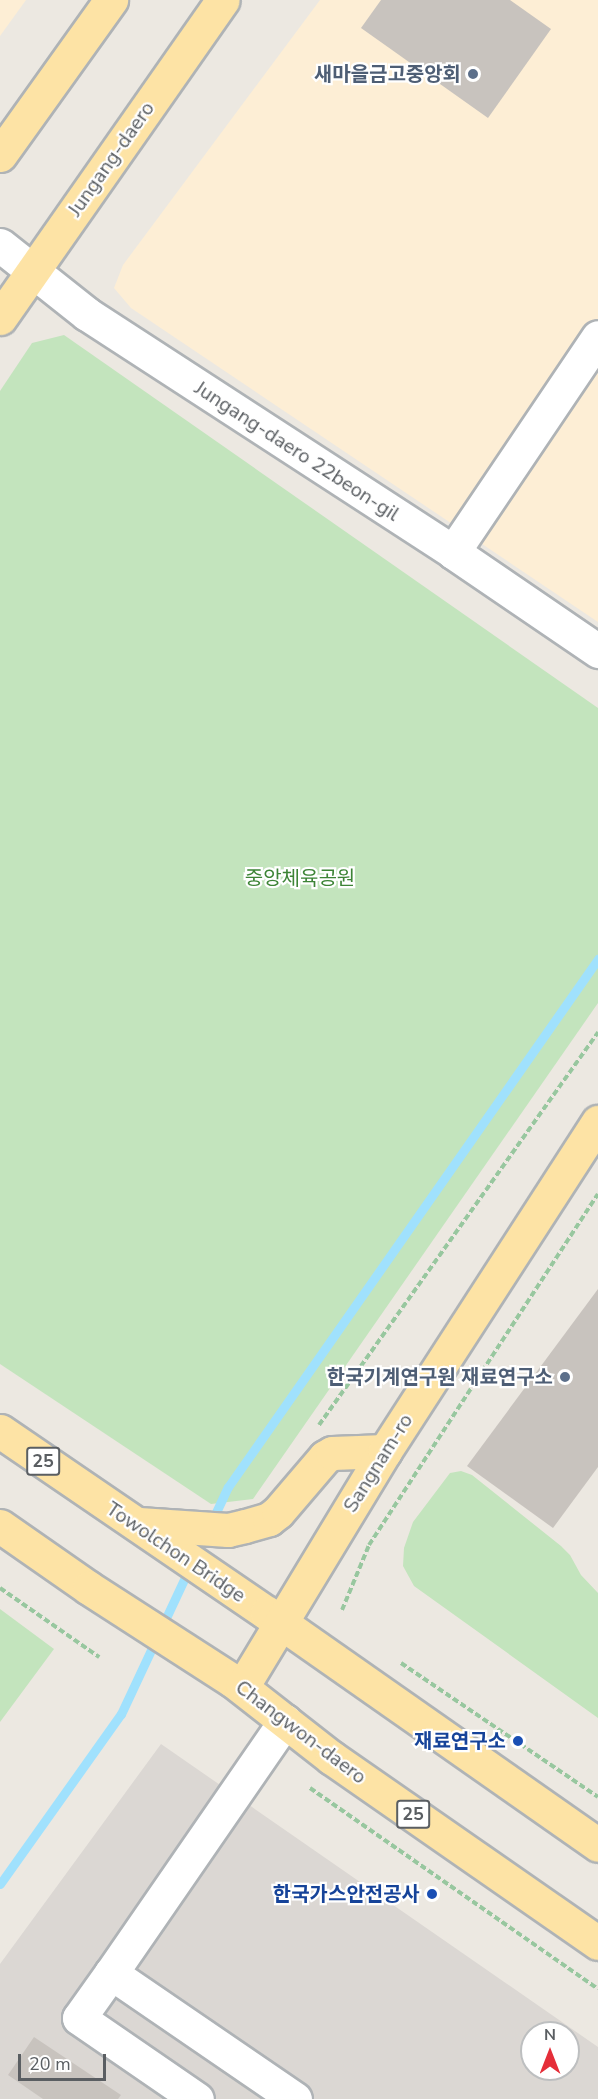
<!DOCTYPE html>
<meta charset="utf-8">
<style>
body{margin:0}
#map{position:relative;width:598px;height:2099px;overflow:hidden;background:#ece8e1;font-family:"Nunito Sans","Noto Sans KR",sans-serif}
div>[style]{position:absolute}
.commercial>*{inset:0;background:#fdeed5}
.industrial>*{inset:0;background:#dbd7d3}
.green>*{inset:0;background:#c3e4bd}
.stream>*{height:9px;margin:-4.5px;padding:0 4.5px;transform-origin:4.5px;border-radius:4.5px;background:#a0e1fd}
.building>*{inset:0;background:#c8c3be}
.path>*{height:4px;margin-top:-2px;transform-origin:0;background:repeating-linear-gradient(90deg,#98c79f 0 6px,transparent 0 9px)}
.roads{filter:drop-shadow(2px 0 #afb3b6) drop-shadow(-2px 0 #afb3b6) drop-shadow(0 2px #afb3b6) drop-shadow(0 -2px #afb3b6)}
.minor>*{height:33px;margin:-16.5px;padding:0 16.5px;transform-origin:16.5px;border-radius:16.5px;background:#fff}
.major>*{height:33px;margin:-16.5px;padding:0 16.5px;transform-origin:16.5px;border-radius:16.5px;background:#fde3a5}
.dots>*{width:16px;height:16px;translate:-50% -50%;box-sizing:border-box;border:3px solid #fff;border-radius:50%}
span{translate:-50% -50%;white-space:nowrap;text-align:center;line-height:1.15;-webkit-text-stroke:4.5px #fff;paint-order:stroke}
.shield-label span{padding:2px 4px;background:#fff;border:2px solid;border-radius:4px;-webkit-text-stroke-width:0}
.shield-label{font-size:18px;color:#5a5e62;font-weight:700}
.service-label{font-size:20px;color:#4e5e75;font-weight:700}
.right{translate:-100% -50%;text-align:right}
.street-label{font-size:20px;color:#5a5e62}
.park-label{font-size:20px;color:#3d8436}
.transit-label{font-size:20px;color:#164399;font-weight:700}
.north{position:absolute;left:520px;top:2021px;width:60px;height:60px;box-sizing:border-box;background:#fff;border:2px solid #bdbfc0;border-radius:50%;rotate:0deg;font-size:16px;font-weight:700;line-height:24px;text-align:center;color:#5a5e62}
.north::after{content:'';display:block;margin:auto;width:21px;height:27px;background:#e52e39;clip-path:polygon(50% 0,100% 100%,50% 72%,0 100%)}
.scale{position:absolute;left:18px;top:2054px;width:88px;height:27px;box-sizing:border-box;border:3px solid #5a5e62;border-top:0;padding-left:8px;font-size:18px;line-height:21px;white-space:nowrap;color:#5a5e62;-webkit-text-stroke:4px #fff;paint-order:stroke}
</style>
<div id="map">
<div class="commercial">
<i style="clip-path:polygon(0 0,26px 0,0 36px)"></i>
<i style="clip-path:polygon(320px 0,598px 0,598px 622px,131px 308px,114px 288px,123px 265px)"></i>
</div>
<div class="industrial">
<i style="clip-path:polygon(evenodd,161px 1744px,598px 2047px,598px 2099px,0 2099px,0 1964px,161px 1744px,532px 2033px,568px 2033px,568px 2069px,532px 2069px,532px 2033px)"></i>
</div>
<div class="green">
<i style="clip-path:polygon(64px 335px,598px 708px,598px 1003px,253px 1499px,211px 1504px,0 1364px,0 391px,32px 343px)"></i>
<i style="clip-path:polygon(461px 1471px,472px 1475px,561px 1546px,570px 1555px,581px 1575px,598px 1593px,598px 1718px,414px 1586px,403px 1566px,404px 1548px,413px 1522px,450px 1473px)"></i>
<i style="clip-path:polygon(0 1609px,54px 1649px,0 1722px)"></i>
</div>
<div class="stream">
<i style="left:211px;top:1523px;width:40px;rotate:-65deg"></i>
<i style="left:228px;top:1487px;width:645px;rotate:-54.98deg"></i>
<i style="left:0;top:1884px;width:209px;rotate:-54.6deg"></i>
<i style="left:121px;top:1714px;width:198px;rotate:-64.9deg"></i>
</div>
<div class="building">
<i style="clip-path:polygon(381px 0,510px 0,551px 29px,488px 118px,361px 28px)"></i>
<i style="clip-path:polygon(598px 1289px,598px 1467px,553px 1528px,467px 1466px)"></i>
<i style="clip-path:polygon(34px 2037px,121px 2095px,118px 2099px,43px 2099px,8px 2075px)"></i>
</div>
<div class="path">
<i style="left:319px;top:1425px;width:482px;rotate:-54.6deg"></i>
<i style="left:0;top:1588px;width:121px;rotate:34.9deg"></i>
<i style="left:342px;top:1610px;width:70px;rotate:-67.4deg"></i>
<i style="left:369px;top:1545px;width:419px;rotate:-56.9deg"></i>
<i style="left:401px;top:1663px;width:238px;rotate:34.2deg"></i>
<i style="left:310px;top:1788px;width:351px;rotate:34.9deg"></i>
</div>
<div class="roads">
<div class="minor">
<i style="left:0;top:245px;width:111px;rotate:38.4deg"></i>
<i style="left:87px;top:314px;width:437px;rotate:33deg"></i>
<i style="left:453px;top:552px;width:176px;rotate:34.3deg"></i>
<i style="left:453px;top:552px;width:259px;rotate:-56deg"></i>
<i style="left:285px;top:1721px;width:306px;rotate:124.6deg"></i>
<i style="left:111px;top:1973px;width:223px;rotate:34.4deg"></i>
<i style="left:111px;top:1973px;width:55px;rotate:125.4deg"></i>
<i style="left:79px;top:2018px;width:143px;rotate:34.5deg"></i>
</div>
<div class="major">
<i style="left:0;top:155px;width:191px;rotate:-54.4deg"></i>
<i style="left:0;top:318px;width:388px;rotate:-55deg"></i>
<i style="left:0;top:1431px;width:323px;rotate:34.3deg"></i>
<i style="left:267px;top:1613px;width:404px;rotate:35deg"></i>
<i style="left:139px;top:1524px;width:89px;rotate:3.9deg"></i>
<i style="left:228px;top:1530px;width:17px;rotate:-13deg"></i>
<i style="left:245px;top:1526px;width:25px;rotate:-16deg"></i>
<i style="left:269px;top:1519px;width:11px;rotate:-38deg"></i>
<i style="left:278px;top:1512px;width:72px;rotate:-49.5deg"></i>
<i style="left:325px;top:1457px;width:8px;rotate:-30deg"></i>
<i style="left:332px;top:1453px;width:53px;rotate:-2.2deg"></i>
<i style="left:0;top:1526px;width:108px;rotate:34.9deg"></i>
<i style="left:89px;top:1588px;width:170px;rotate:32.8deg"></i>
<i style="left:232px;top:1680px;width:127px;rotate:38deg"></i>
<i style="left:332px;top:1758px;width:324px;rotate:34.8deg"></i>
<i style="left:242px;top:1687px;width:276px;rotate:-58.8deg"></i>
<i style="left:385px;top:1451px;width:392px;rotate:-57.1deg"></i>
</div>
</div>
<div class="dots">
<i style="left:473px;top:74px;background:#5c6f8a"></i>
<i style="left:565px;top:1377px;background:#5c6f8a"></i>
<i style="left:518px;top:1741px;background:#1a4fb4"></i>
<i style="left:432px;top:1894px;background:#1a4fb4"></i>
</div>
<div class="shield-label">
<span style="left:43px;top:1461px">25</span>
<span style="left:413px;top:1814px">25</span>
</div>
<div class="service-label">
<span class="right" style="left:461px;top:74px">새마을금고중앙회</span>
<span class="right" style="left:553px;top:1377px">한국기계연구원 재료연구소</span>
</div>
<div class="street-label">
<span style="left:111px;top:159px;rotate:-55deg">Jungang-daero</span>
<span style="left:297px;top:451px;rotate:33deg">Jungang-daero 22beon-gil</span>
<span style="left:378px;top:1463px;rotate:-58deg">Sangnam-ro</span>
<span style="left:176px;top:1552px;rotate:34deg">Towolchon Bridge</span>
<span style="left:301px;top:1732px;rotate:37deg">Changwon-daero</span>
</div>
<div class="park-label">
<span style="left:300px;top:878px">중앙체육공원</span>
</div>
<div class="transit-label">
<span class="right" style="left:506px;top:1741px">재료연구소</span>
<span class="right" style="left:420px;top:1894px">한국가스안전공사</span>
</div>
<div class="north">N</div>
<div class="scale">20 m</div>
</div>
